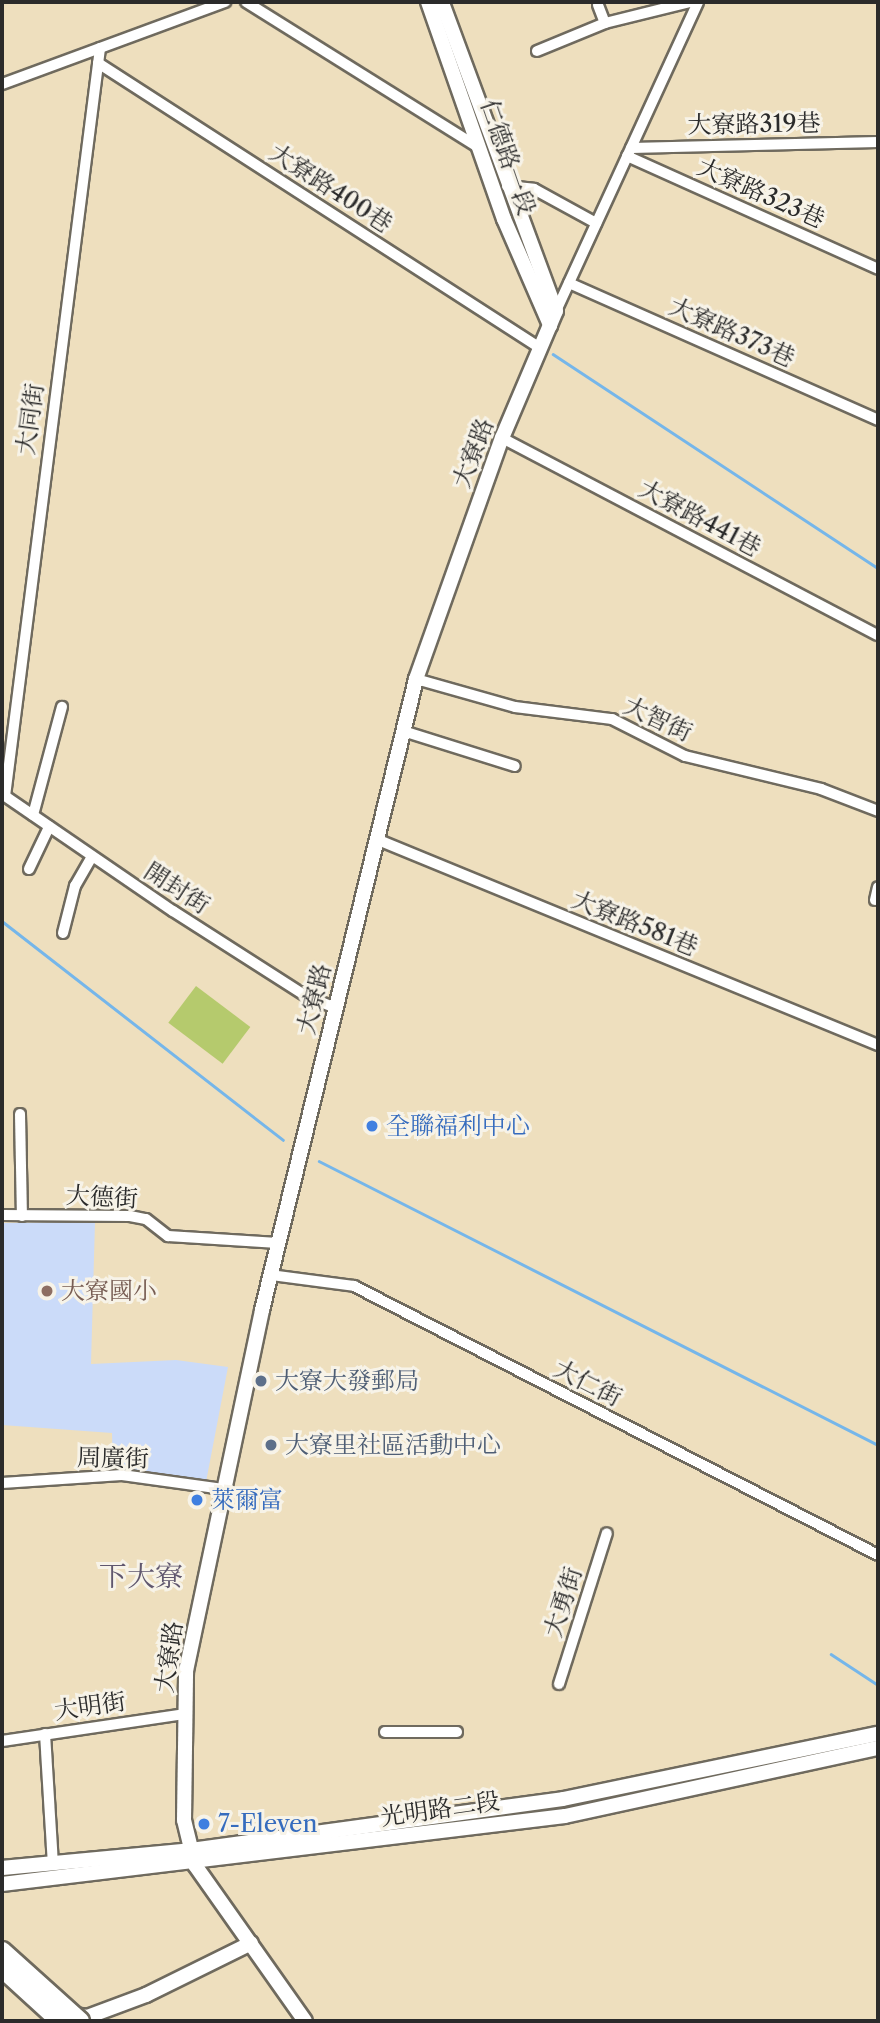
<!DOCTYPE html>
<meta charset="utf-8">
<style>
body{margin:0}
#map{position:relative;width:880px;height:2023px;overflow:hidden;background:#eedfbe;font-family:"Libre Caslon Text","Noto Serif TC",serif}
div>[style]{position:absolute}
.built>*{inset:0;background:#cbdbf9}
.green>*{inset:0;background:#b5ca6d;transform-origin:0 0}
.stream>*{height:2.5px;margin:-1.25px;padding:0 1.25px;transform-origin:1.25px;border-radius:1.25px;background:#75b6ea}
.roads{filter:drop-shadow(2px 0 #6f6a5e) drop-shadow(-2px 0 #6f6a5e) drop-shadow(0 2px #6f6a5e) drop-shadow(0 -2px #6f6a5e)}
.minor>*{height:10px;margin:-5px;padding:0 5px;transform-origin:5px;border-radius:5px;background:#fff}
.tertiary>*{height:14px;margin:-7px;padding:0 7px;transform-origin:7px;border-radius:7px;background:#fff}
.bridges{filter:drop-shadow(2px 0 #6f6a5e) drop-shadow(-2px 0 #6f6a5e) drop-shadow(0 2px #6f6a5e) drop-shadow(0 -2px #6f6a5e)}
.trunk-bridge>*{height:18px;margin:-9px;padding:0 9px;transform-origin:9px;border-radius:9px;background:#fff}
.dots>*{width:19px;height:19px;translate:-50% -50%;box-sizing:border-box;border:4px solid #f7f3e8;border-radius:50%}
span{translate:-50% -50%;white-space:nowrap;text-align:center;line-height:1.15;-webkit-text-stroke:6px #f7f3e8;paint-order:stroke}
.street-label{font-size:24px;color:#2b2b2b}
.shop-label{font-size:24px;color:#366cbe}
.left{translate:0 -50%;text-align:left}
.education-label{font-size:24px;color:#785e54}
.service-label{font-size:24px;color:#4e5e75}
.quarter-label{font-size:28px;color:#60576e}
.frame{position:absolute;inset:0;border:4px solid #2b2b2b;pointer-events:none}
</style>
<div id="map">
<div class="built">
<i style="clip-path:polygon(95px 1222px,91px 1364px,176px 1360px,228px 1367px,206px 1482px,113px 1471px,112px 1433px,2px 1425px,2px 1223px)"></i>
</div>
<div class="green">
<i style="left:196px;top:986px;width:68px;height:46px;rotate:37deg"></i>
</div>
<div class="stream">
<i style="left:553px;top:354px;width:389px;rotate:33.4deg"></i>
<i style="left:2px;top:921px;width:356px;rotate:37.9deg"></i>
<i style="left:319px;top:1161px;width:627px;rotate:26.93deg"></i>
<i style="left:831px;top:1654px;width:56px;rotate:33.4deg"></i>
</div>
<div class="roads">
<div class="minor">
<i style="left:246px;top:2px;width:276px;rotate:32deg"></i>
<i style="left:598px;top:5px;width:19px;rotate:69deg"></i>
<i style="left:605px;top:23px;width:88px;rotate:-13.9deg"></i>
<i style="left:537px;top:51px;width:74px;rotate:-22.4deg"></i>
<i style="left:98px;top:63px;width:526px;rotate:32.81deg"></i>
<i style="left:2px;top:84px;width:238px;rotate:-20.2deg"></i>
<i style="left:631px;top:148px;width:247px;rotate:-1.4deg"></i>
<i style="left:627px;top:156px;width:275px;rotate:24.2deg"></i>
<i style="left:507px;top:186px;width:27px;rotate:6deg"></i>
<i style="left:534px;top:189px;width:71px;rotate:28.7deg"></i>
<i style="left:569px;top:283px;width:338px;rotate:23.9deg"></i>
<i style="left:556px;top:311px;width:340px;rotate:-65.3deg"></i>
<i style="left:502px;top:438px;width:424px;rotate:27.7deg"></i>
<i style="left:416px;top:679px;width:103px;rotate:15.8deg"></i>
<i style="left:515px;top:707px;width:98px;rotate:7.1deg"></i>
<i style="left:612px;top:719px;width:82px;rotate:26.9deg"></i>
<i style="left:685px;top:756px;width:140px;rotate:13.6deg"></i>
<i style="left:821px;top:789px;width:61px;rotate:21.1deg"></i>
<i style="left:403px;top:731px;width:117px;rotate:17.4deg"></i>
<i style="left:2px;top:794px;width:207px;rotate:34.4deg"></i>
<i style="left:173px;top:911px;width:158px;rotate:32.6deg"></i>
<i style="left:306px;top:996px;width:31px;rotate:22deg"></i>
<i style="left:5px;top:796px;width:754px;rotate:-82.76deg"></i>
<i style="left:33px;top:815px;width:112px;rotate:-75deg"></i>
<i style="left:376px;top:839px;width:543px;rotate:22.31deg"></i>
<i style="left:29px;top:869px;width:47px;rotate:-64.5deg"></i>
<i style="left:875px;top:900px;width:13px;rotate:-77deg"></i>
<i style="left:63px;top:933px;width:49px;rotate:-75.7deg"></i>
<i style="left:75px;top:886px;width:34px;rotate:-60deg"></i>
<i style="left:20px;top:1114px;width:102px;rotate:88.9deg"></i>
<i style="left:2px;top:1215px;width:128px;rotate:0.4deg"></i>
<i style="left:130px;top:1216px;width:16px;rotate:11deg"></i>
<i style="left:146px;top:1219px;width:28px;rotate:38deg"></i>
<i style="left:168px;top:1236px;width:110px;rotate:3.6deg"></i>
<i style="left:271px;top:1275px;width:84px;rotate:7.5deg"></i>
<i style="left:354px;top:1286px;width:589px;rotate:27.17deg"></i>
<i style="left:2px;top:1483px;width:120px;rotate:-3.8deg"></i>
<i style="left:122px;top:1475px;width:102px;rotate:7.9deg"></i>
<i style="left:559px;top:1684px;width:158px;rotate:-72.4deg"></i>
<i style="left:385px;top:1732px;width:72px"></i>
<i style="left:45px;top:1734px;width:129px;rotate:86.5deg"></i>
<i style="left:2px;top:1741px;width:184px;rotate:-8.4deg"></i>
</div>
<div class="tertiary">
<i style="left:428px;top:2px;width:230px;rotate:70.7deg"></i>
<i style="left:504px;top:219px;width:116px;rotate:66.5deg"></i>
<i style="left:2px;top:1868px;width:190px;rotate:-5.4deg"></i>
<i style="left:191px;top:1850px;width:375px;rotate:-7.8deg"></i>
<i style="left:563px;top:1799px;width:322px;rotate:-11.7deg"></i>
<i style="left:2px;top:1884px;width:567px;rotate:-6.89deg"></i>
<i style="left:565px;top:1816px;width:320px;rotate:-12.3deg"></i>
<i style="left:69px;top:2014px;width:18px;rotate:9deg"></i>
<i style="left:87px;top:2017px;width:63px;rotate:-20.4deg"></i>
<i style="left:146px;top:1995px;width:117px;rotate:-26.3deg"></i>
<i style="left:305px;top:2021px;width:191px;rotate:-125.2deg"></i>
<i style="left:195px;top:1865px;width:46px;rotate:-103.7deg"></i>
<i style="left:184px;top:1820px;width:149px;rotate:-89.2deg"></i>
<i style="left:186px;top:1671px;width:369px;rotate:-78.1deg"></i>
<i style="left:262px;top:1310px;width:650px;rotate:-76.28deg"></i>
<i style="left:416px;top:679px;width:256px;rotate:-70.4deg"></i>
<i style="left:502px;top:438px;width:138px;rotate:-67deg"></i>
<i style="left:556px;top:311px;width:329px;rotate:-110.3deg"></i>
</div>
</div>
<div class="bridges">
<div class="trunk-bridge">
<i style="left:2px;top:1951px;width:105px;rotate:41.9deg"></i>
<i style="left:2px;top:1968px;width:79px;rotate:42.4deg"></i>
</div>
</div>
<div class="dots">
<i style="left:372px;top:1126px;background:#3f7fe0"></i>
<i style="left:47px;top:1291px;background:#8d6e63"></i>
<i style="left:261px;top:1381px;background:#5c6f8a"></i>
<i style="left:271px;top:1445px;background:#5c6f8a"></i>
<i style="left:197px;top:1500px;background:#3f7fe0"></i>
<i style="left:204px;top:1824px;background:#3f7fe0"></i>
</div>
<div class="street-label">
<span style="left:754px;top:124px;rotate:-1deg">大寮路319巷</span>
<span style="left:508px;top:157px;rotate:71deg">仁德路一段</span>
<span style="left:331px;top:188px;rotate:33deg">大寮路400巷</span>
<span style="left:761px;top:193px;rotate:24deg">大寮路323巷</span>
<span style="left:732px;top:332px;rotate:24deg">大寮路373巷</span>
<span style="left:30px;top:419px;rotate:-82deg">大同街</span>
<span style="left:473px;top:453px;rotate:-69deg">大寮路</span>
<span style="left:700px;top:518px;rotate:28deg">大寮路441巷</span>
<span style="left:658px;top:719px;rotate:25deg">大智街</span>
<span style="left:177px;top:888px;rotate:33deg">開封街</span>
<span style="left:635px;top:923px;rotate:22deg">大寮路581巷</span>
<span style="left:314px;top:999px;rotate:-76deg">大寮路</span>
<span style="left:102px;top:1197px;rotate:3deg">大德街</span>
<span style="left:588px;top:1383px;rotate:27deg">大仁街</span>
<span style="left:113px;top:1458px;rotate:1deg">周廣街</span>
<span style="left:563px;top:1602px;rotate:-72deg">大勇街</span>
<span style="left:169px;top:1657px;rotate:-82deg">大寮路</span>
<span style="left:90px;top:1706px;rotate:-8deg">大明街</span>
<span style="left:440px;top:1809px;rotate:-8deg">光明路二段</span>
</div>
<div class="shop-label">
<span class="left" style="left:386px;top:1126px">全聯福利中心</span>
<span class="left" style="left:211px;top:1500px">萊爾富</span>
<span class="left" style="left:218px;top:1824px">7-Eleven</span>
</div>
<div class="education-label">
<span class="left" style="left:61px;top:1291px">大寮國小</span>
</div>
<div class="service-label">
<span class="left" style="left:275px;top:1381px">大寮大發郵局</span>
<span class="left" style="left:285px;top:1445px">大寮里社區活動中心</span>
</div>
<div class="quarter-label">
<span style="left:141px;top:1576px">下大寮</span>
</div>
<div class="frame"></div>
</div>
